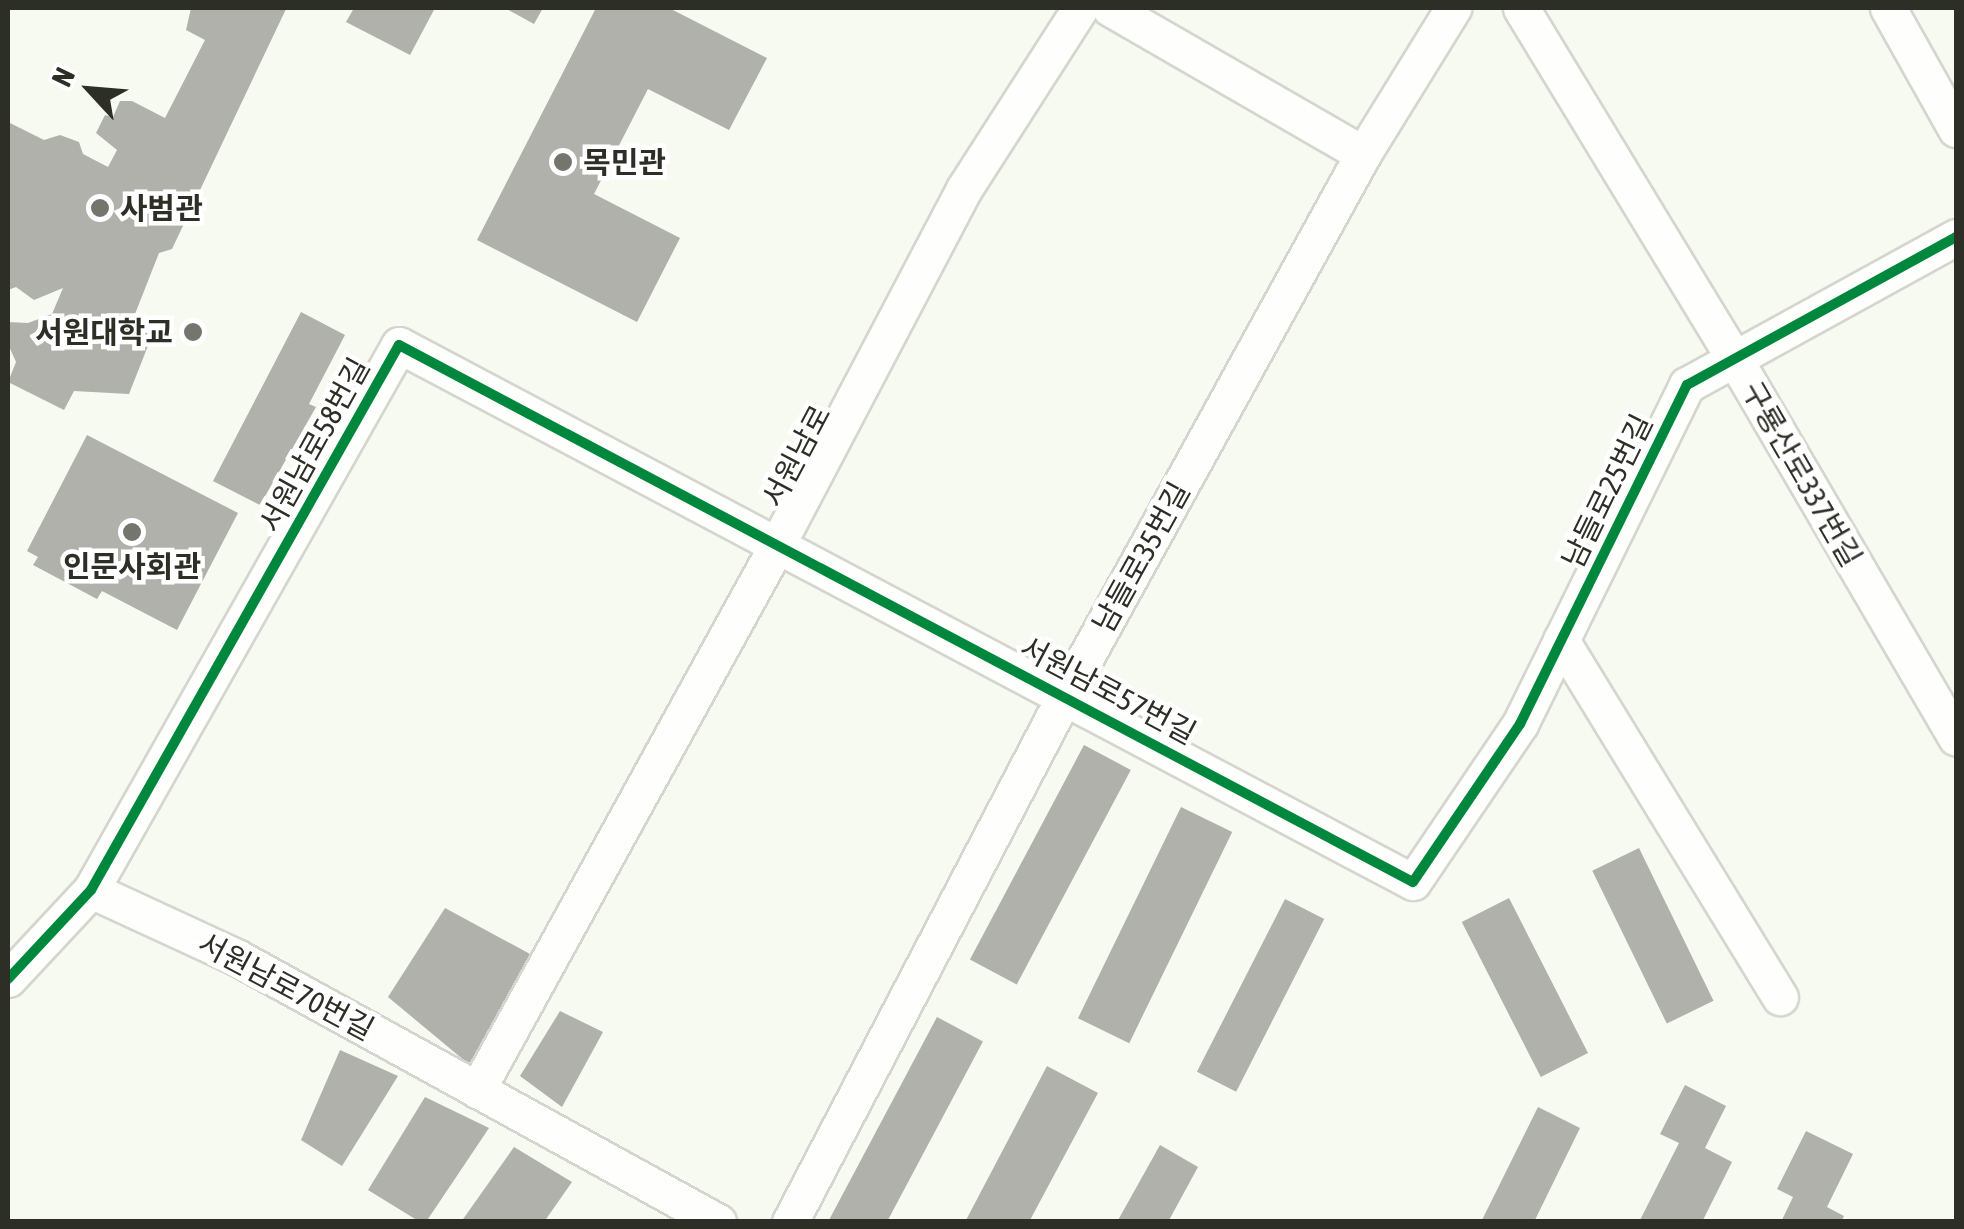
<!DOCTYPE html>
<meta charset="utf-8">
<style>
body{margin:0}
#map{position:relative;width:1964px;height:1229px;overflow:hidden;background:#f7faf0;font-family:"Asap Condensed","Noto Sans KR",sans-serif}
div>[style]{position:absolute}
.building>*{inset:0;background:#afb1aa;transform-origin:0 0}
.roads{filter:drop-shadow(2px 0 #d4d6ce) drop-shadow(-2px 0 #d4d6ce) drop-shadow(0 2px #d4d6ce) drop-shadow(0 -2px #d4d6ce)}
.minor>*{height:35px;margin:-17.5px;padding:0 17.5px;transform-origin:17.5px;border-radius:17.5px;background:#fefefd}
.cycleway>*{height:10px;margin:-5px;padding:0 5px;transform-origin:5px;border-radius:5px;background:#00873e}
.dots>*{width:28px;height:28px;translate:-50% -50%;box-sizing:border-box;border:5px solid #fff;border-radius:50%}
span{translate:-50% -50%;white-space:nowrap;text-align:center;line-height:1.15;-webkit-text-stroke:9px #fff;paint-order:stroke}
.poi-label{font-size:30px;color:#2d2f27;font-weight:700}
.left{translate:0 -50%;text-align:left}
.right{translate:-100% -50%;text-align:right}
.street-label{font-size:30px;color:#2d2f27}
.frame{position:absolute;inset:0;border:10px solid #2d2f27;pointer-events:none}
.north{position:absolute;left:40px;top:40px;width:100px;height:100px;-webkit-text-stroke:8px #fff;paint-order:stroke;rotate:296deg;font-size:28px;font-weight:700;line-height:40px;text-align:center;color:#2d2f27}
.north::after{content:'';display:block;margin:auto;width:35px;height:45px;background:#2d2f27;clip-path:polygon(50% 0,100% 100%,50% 72%,0 100%)}
</style>
<div id="map">
<div class="building">
<i style="clip-path:polygon(191px 8px,286px 9px,172px 249px,159px 253px,135px 314px,157px 323px,129px 394px,74px 391px,64px 410px,8px 382px,16px 362px,8px 344px,8px 322px,28px 323px,52px 314px,63px 288px,34px 300px,16px 287px,8px 290px,8px 122px,44px 140px,60px 135px,79px 142px,83px 154px,108px 167px,117px 150px,96px 133px,105px 115px,113px 117px,120px 101px,132px 101px,165px 118px,205px 40px,186px 30px)"></i>
<i style="clip-path:polygon(354px 8px,435px 8px,410px 55px,346px 22px)"></i>
<i style="clip-path:polygon(505px 8px,543px 8px,534px 24px)"></i>
<i style="clip-path:polygon(596px 8px,669px 8px,767px 58px,729px 130px,648px 89px,594px 194px,680px 238px,637px 322px,477px 240px)"></i>
<i style="clip-path:polygon(301px 312px,345px 335px,309px 404px,316px 407px,260px 505px,213px 481px)"></i>
<i style="clip-path:polygon(87px 435px,238px 513px,177px 630px,102px 591px,97px 599px,33px 565px,38px 557px,27px 551px)"></i>
<i style="left:1084px;top:745px;width:53px;height:243px;rotate:28deg"></i>
<i style="left:1181px;top:807px;width:57px;height:235px;rotate:26deg"></i>
<i style="left:1639px;top:848px;width:170px;height:52px;rotate:64deg"></i>
<i style="left:1509px;top:898px;width:174px;height:53px;rotate:63deg"></i>
<i style="left:1285px;top:899px;width:44px;height:194px;rotate:27deg"></i>
<i style="clip-path:polygon(445px 908px,530px 954px,471px 1066px,388px 997px)"></i>
<i style="clip-path:polygon(560px 1011px,603px 1032px,562px 1107px,520px 1076px)"></i>
<i style="left:937px;top:1017px;width:52px;height:232px;rotate:28deg"></i>
<i style="clip-path:polygon(340px 1050px,398px 1076px,342px 1166px,301px 1140px)"></i>
<i style="clip-path:polygon(1047px 1066px,1098px 1093px,1029px 1222px,965px 1222px)"></i>
<i style="clip-path:polygon(1685px 1085px,1726px 1106px,1705px 1148px,1732px 1162px,1702px 1222px,1639px 1222px,1679px 1143px,1660px 1134px)"></i>
<i style="clip-path:polygon(425px 1097px,489px 1128px,426px 1222px,420px 1222px,368px 1190px)"></i>
<i style="clip-path:polygon(1538px 1107px,1580px 1128px,1534px 1222px,1481px 1222px)"></i>
<i style="clip-path:polygon(1806px 1131px,1853px 1154px,1827px 1207px,1844px 1216px,1841px 1222px,1781px 1222px,1793px 1197px,1777px 1189px)"></i>
<i style="clip-path:polygon(1160px 1145px,1198px 1167px,1168px 1222px,1117px 1222px)"></i>
<i style="clip-path:polygon(514px 1147px,572px 1182px,544px 1222px,461px 1222px)"></i>
</div>
<div class="roads">
<div class="minor">
<i style="left:1110px;top:8px;width:292px;rotate:30deg"></i>
<i style="left:1521px;top:8px;width:407px;rotate:58.7deg"></i>
<i style="left:1733px;top:356px;width:442px;rotate:59.7deg"></i>
<i style="left:1888px;top:8px;width:139px;rotate:60.7deg"></i>
<i style="left:1561px;top:640px;width:419px;rotate:58.5deg"></i>
<i style="left:91px;top:890px;width:162px;rotate:24.8deg"></i>
<i style="left:238px;top:958px;width:548px;rotate:28.81deg"></i>
<i style="left:8px;top:979px;width:122px;rotate:-47deg"></i>
<i style="left:91px;top:890px;width:626px;rotate:-60.53deg"></i>
<i style="left:399px;top:345px;width:1147px;rotate:27.91deg"></i>
<i style="left:1413px;top:882px;width:191px;rotate:-55.9deg"></i>
<i style="left:1520px;top:724px;width:378px;rotate:-63.8deg"></i>
<i style="left:1687px;top:385px;width:307px;rotate:-28.8deg"></i>
<i style="left:477px;top:1090px;width:620px;rotate:-61.16deg"></i>
<i style="left:776px;top:547px;width:404px;rotate:-62.3deg"></i>
<i style="left:964px;top:189px;width:215px;rotate:-57.3deg"></i>
<i style="left:790px;top:1222px;width:594px;rotate:-62.44deg"></i>
<i style="left:1065px;top:695px;width:618px;rotate:-61.15deg"></i>
<i style="left:1363px;top:154px;width:172px;rotate:-58.3deg"></i>
</div>
</div>
<div class="cycleway">
<i style="left:8px;top:979px;width:122px;rotate:-47deg"></i>
<i style="left:91px;top:890px;width:626px;rotate:-60.53deg"></i>
<i style="left:399px;top:345px;width:1147px;rotate:27.91deg"></i>
<i style="left:1413px;top:882px;width:191px;rotate:-55.9deg"></i>
<i style="left:1520px;top:724px;width:378px;rotate:-63.8deg"></i>
<i style="left:1687px;top:385px;width:307px;rotate:-28.8deg"></i>
</div>
<div class="dots">
<i style="left:563px;top:162px;background:#74766d"></i>
<i style="left:100px;top:208px;background:#74766d"></i>
<i style="left:193px;top:332px;background:#74766d"></i>
<i style="left:132px;top:532px;background:#74766d"></i>
</div>
<div class="poi-label">
<span class="left" style="left:583px;top:162px">목민관</span>
<span class="left" style="left:120px;top:208px">사범관</span>
<span class="right" style="left:173px;top:332px">서원대학교</span>
<span style="left:132px;top:566px">인문사회관</span>
</div>
<div class="street-label">
<span style="left:314px;top:445px;rotate:-61deg">서원남로58번길</span>
<span style="left:796px;top:456px;rotate:-62deg">서원남로</span>
<span style="left:1802px;top:474px;rotate:60deg">구룡산로337번길</span>
<span style="left:1607px;top:491px;rotate:-64deg">남들로25번길</span>
<span style="left:1141px;top:557px;rotate:-61deg">남들로35번길</span>
<span style="left:1108px;top:690px;rotate:28deg">서원남로57번길</span>
<span style="left:286px;top:986px;rotate:28deg">서원남로70번길</span>
</div>
<div class="frame"></div>
<div class="north">N</div>
</div>
